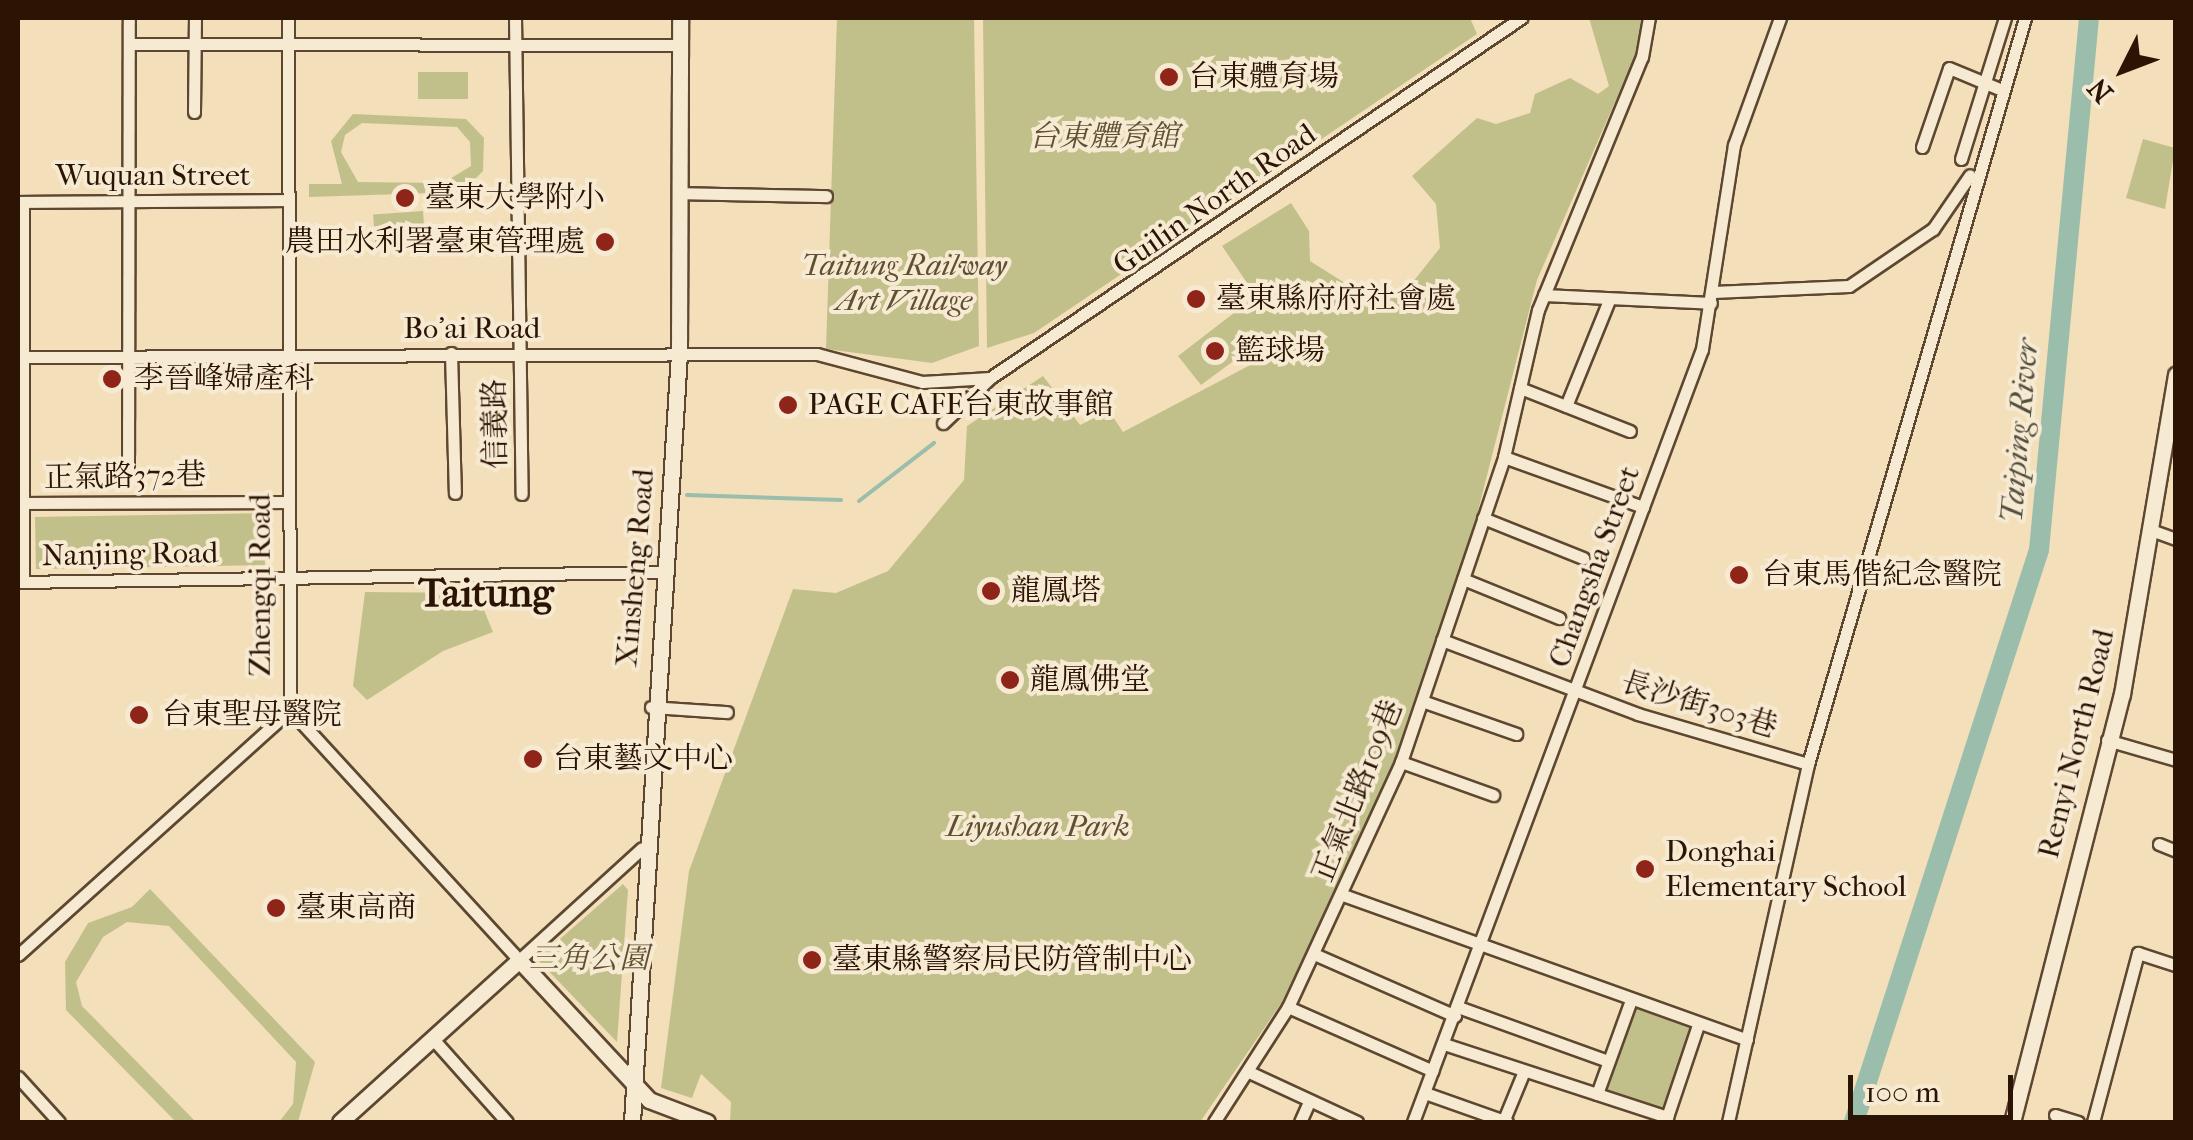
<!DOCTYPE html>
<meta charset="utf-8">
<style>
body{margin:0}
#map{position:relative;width:2193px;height:1140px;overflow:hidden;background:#f3dfb9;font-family:"IM FELL French Canon","Noto Serif TC",serif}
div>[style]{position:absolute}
.green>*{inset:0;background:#c2c08a;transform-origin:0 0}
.stream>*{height:4px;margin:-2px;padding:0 2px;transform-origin:2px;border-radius:2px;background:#9bbdac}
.river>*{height:20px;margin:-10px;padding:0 10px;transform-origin:10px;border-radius:10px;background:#9bbdac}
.roads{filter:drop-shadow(2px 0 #5e4731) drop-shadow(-2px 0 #5e4731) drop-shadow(0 2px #5e4731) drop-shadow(0 -2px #5e4731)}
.street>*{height:11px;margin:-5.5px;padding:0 5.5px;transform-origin:5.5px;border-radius:5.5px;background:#f7ead2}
.secondary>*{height:15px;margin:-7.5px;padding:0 7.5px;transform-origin:7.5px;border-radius:7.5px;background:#f7ead2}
.dots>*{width:28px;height:28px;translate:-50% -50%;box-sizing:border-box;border:5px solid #f7ead2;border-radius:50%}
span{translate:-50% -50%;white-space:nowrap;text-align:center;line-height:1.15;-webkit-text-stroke:8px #f7ead2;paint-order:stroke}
.poi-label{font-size:30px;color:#2c1404}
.left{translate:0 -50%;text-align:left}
.right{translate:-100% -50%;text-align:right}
.park-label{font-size:30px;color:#605033;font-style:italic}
.street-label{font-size:30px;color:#2c1404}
.water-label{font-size:32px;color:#534f3f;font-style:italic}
.district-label{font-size:40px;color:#2c1404;font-weight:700}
.frame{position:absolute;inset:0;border:20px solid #2c1404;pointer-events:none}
.north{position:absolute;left:2073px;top:20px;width:100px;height:100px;-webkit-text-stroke:8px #f7ead2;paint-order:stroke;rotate:228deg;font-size:28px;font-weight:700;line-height:40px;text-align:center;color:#2c1404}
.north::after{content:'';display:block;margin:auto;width:35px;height:45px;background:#2c1404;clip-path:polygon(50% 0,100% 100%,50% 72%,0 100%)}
.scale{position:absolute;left:1848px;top:1075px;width:165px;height:45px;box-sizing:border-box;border:5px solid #2c1404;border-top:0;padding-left:12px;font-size:30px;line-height:35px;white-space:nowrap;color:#2c1404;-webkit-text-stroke:8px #f7ead2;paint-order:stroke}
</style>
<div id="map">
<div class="green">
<i style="clip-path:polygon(837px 18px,974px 18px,979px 346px,932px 363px,826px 349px)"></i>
<i style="clip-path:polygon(983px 18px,1470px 18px,1477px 34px,1034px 333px,987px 348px)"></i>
<i style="clip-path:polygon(1589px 18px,1644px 18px,1643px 38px,1537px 280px,1473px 530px,1392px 767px,1282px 1002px,1200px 1122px,730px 1122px,731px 1102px,701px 1074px,692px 1098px,661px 1088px,689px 871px,793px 589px,836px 593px,888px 571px,964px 480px,967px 426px,1043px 376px,1080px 425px,1109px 411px,1123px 432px,1254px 363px,1247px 351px,1201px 385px,1178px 356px,1256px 296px,1222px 246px,1291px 203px,1309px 231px,1310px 261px,1364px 295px,1381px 284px,1404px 293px,1440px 248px,1436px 204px,1412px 176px,1477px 118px,1496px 124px,1530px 113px,1535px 94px,1570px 78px,1598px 94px,1609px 86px)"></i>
<i style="left:418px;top:72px;width:50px;height:27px"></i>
<i style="clip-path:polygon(evenodd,353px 114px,466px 119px,484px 138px,483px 171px,462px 192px,309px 197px,309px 184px,342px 184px,331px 141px,353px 114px,362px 123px,457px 127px,470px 142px,471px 166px,443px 183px,358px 182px,341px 152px,345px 135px,362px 123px)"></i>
<i style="clip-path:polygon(2143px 139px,2175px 148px,2165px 209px,2126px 198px)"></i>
<i style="left:423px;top:211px;width:29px;height:50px;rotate:86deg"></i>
<i style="left:264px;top:513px;width:52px;height:229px;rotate:89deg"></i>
<i style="clip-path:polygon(365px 592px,477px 593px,493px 632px,443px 651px,367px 700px,353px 686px)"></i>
<i style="clip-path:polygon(623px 884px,628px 890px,617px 1042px,537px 959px)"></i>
<i style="clip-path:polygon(150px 889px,315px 1062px,298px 1122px,279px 1122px,293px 1104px,296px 1062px,169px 926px,127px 922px,103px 937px,76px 982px,82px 1006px,196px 1122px,176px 1122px,66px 1010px,65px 962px,88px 923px,132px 907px)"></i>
<i style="left:1632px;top:1007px;width:63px;height:87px;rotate:20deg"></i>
</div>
<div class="stream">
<i style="left:687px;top:495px;width:154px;rotate:1.9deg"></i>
<i style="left:859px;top:501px;width:95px;rotate:-37.7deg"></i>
</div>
<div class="river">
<i style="left:1854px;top:1122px;width:601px;rotate:-72.08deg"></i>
<i style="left:2039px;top:550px;width:534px;rotate:-84.63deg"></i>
</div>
<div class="roads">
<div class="street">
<i style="left:288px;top:18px;width:692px;rotate:89.83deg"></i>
<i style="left:290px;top:710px;width:339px;rotate:47.5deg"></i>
<i style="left:519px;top:960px;width:166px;rotate:-42.3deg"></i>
<i style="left:515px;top:18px;width:476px;rotate:89.2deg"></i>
<i style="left:129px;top:44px;width:551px;rotate:0.1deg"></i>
<i style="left:194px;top:112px;width:94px;rotate:-89.4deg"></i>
<i style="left:1922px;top:147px;width:83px;rotate:-71.1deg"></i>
<i style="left:1949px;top:68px;width:57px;rotate:22.5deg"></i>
<i style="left:1961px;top:159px;width:148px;rotate:-72.7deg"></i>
<i style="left:679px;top:193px;width:147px;rotate:1.2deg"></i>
<i style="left:18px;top:202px;width:271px;rotate:-0.4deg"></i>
<i style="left:1713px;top:292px;width:136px;rotate:-2.5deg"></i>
<i style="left:1849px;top:286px;width:102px;rotate:-34.2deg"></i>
<i style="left:1933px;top:229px;width:65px;rotate:-55.6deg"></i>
<i style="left:1544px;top:295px;width:167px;rotate:2.7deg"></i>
<i style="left:451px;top:353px;width:140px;rotate:88.4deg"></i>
<i style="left:18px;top:357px;width:799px;rotate:-0.22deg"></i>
<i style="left:817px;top:354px;width:109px;rotate:14.9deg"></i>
<i style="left:922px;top:382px;width:68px;rotate:-3.4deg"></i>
<i style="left:990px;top:378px;width:642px;rotate:-34.14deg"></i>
<i style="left:1520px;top:388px;width:118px;rotate:21.4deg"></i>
<i style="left:1566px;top:406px;width:114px;rotate:-67.9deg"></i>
<i style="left:943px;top:423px;width:65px;rotate:-43.8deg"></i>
<i style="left:1504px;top:457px;width:148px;rotate:19.8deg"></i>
<i style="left:128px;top:472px;width:454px;rotate:-89.9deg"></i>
<i style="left:23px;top:503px;width:265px;rotate:-0.2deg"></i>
<i style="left:1483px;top:518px;width:108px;rotate:21.8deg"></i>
<i style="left:2151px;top:530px;width:27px;rotate:20deg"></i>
<i style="left:1463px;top:579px;width:104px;rotate:22.1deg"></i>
<i style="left:18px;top:582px;width:645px;rotate:-0.89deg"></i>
<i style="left:23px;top:582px;width:380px;rotate:-90deg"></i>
<i style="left:1442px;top:640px;width:210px;rotate:20.7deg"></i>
<i style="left:1638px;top:714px;width:177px;rotate:16.4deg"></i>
<i style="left:1422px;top:701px;width:100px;rotate:19.3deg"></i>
<i style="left:651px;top:707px;width:76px;rotate:3.8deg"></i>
<i style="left:2107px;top:740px;width:72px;rotate:16.2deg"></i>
<i style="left:1401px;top:762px;width:98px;rotate:19.7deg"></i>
<i style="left:2159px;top:844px;width:18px;rotate:22deg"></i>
<i style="left:1343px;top:895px;width:429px;rotate:19.7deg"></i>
<i style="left:1314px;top:954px;width:154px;rotate:23.7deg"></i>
<i style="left:18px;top:955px;width:366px;rotate:-42deg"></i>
<i style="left:1288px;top:1007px;width:158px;rotate:23.8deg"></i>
<i style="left:1458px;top:1007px;width:159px;rotate:19.8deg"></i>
<i style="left:433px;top:1039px;width:111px;rotate:48.3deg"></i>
<i style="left:1444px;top:1044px;width:235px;rotate:18.1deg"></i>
<i style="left:1249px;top:1072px;width:119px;rotate:24.8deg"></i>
<i style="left:18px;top:1077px;width:61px;rotate:47.7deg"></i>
<i style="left:1425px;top:1093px;width:87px;rotate:19.5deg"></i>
<i style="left:1597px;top:1094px;width:100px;rotate:-70.1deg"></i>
<i style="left:2055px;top:1115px;width:24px;rotate:17deg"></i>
<i style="left:1666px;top:1120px;width:100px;rotate:-71.4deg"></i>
<i style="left:1214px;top:1122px;width:137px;rotate:-57.2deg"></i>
<i style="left:1288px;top:1007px;width:270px;rotate:-65.2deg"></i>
<i style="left:1401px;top:762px;width:322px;rotate:-71.3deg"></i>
<i style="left:1504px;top:457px;width:151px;rotate:-77deg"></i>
<i style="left:1538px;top:310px;width:274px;rotate:-67.7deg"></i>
<i style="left:1642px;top:57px;width:40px;rotate:-80deg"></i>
<i style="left:1300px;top:1122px;width:22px;rotate:-66deg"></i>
<i style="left:1413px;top:1122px;width:825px;rotate:-69.5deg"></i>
<i style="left:1702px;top:349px;width:206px;rotate:-81.1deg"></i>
<i style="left:1734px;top:145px;width:135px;rotate:-70.1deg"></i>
<i style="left:1503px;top:1122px;width:55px;rotate:-67.6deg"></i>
<i style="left:1728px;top:1122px;width:367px;rotate:-77.4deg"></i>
<i style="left:1808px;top:764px;width:777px;rotate:-73.78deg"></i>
<i style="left:2093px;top:1122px;width:175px;rotate:-75.1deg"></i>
<i style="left:2138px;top:953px;width:40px;rotate:18deg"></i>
</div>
<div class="secondary">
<i style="left:340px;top:1122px;width:241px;rotate:-42.1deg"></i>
<i style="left:519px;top:960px;width:191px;rotate:47.1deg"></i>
<i style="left:649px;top:1100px;width:62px;rotate:20.8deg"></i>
<i style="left:632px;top:1122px;width:770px;rotate:-86.5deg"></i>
<i style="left:679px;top:353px;width:335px;rotate:-89.8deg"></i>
<i style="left:2012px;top:1122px;width:442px;rotate:-75.6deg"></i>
<i style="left:2122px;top:694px;width:324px;rotate:-80.4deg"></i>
</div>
</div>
<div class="dots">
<i style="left:1169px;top:77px;background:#8f2418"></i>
<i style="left:405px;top:198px;background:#8f2418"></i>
<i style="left:605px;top:242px;background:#8f2418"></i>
<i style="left:1196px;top:299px;background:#8f2418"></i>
<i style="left:1215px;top:351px;background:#8f2418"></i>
<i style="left:112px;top:379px;background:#8f2418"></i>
<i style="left:788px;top:405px;background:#8f2418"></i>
<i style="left:1739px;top:575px;background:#8f2418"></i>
<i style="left:991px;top:591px;background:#8f2418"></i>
<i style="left:1010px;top:680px;background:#8f2418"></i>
<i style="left:139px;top:715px;background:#8f2418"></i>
<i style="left:533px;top:759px;background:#8f2418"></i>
<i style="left:1645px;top:869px;background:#8f2418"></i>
<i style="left:276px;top:908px;background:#8f2418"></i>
<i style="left:812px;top:960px;background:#8f2418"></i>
</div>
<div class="poi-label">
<span class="left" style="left:1189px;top:77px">台東體育場</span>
<span class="left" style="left:425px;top:198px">臺東大學附小</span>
<span class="right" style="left:585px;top:242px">農田水利署臺東管理處</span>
<span class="left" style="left:1216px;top:299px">臺東縣府府社會處</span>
<span class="left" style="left:1235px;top:351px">籃球場</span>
<span class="left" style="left:134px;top:379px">李晉峰婦產科</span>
<span class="left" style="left:808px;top:405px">PAGE CAFE台東故事館</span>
<span class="left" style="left:1762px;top:575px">台東馬偕紀念醫院</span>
<span class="left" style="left:1011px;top:591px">龍鳳塔</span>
<span class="left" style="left:1030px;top:680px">龍鳳佛堂</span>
<span class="left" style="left:162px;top:715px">台東聖母醫院</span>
<span class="left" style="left:553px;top:759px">台東藝文中心</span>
<span class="left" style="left:1665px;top:869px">Donghai<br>Elementary School</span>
<span class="left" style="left:296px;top:908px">臺東高商</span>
<span class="left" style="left:832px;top:960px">臺東縣警察局民防管制中心</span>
</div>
<div class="park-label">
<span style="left:1104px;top:137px">台東體育館</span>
<span style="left:904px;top:283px">Taitung Railway<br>Art Village</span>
<span style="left:1038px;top:827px">Liyushan Park</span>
<span style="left:589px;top:959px">三角公園</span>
</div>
<div class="street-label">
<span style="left:153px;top:176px">Wuquan Street</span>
<span style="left:1215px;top:200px;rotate:-35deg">Guilin North Road</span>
<span style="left:472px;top:329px">Bo'ai Road</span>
<span style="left:496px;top:424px;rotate:-91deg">信義路</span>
<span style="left:125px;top:477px;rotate:-1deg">正氣路372巷</span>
<span style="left:130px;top:555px;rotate:-1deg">Nanjing Road</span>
<span style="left:1595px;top:567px;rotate:-70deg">Changsha Street</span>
<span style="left:636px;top:568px;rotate:-85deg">Xinsheng Road</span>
<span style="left:261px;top:585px;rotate:-90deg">Zhengqi Road</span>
<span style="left:1699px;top:705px;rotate:17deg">長沙街303巷</span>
<span style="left:2077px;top:744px;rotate:-76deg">Renyi North Road</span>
<span style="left:1358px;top:791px;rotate:-68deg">正氣北路109巷</span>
</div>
<div class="water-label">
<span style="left:2020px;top:431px;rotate:-85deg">Taiping River</span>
</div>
<div class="district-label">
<span style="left:486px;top:593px">Taitung</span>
</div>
<div class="frame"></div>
<div class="north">N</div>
<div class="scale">100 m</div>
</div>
